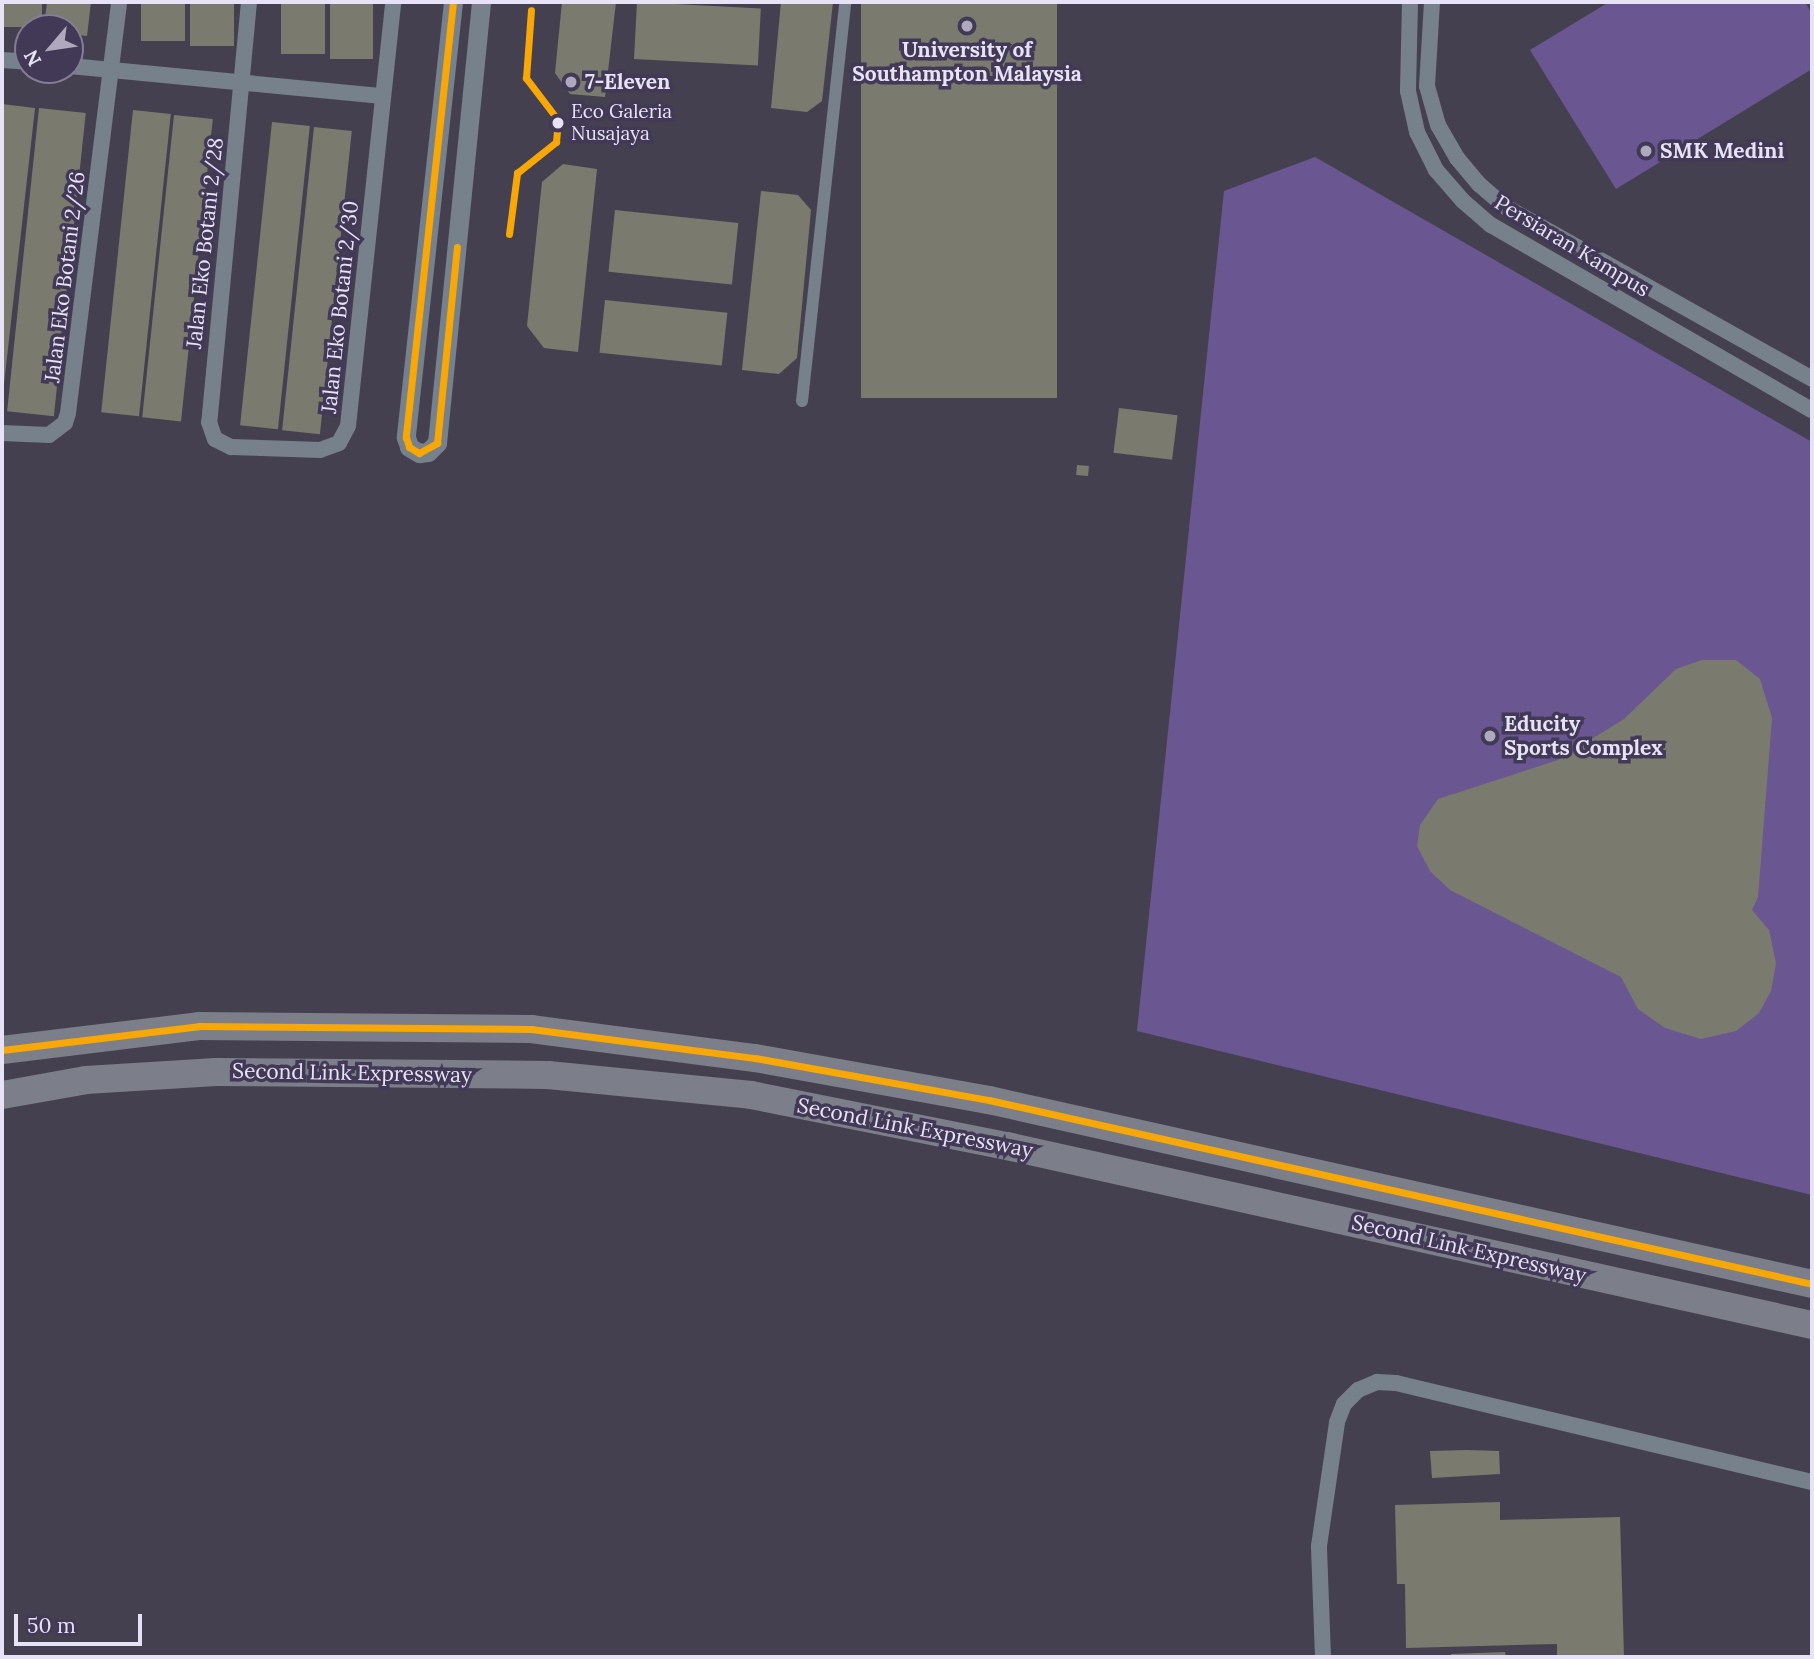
<!DOCTYPE html>
<style>
body{margin:0}
#map{position:relative;width:1814px;height:1659px;overflow:hidden;background:#454050;font-family:Lora,serif}
div>[style]{position:absolute}
.green>*{inset:0;background:#6a5791}
.building>*{inset:0;background:#7a7b6e;transform-origin:0 0}
.pedestrian>*{height:12px;margin:-6px;padding:0 6px;transform-origin:6px;border-radius:6px;background:#76818c}
.minor>*{height:16px;margin:-8px;padding:0 8px;transform-origin:8px;border-radius:8px;background:#76818c}
.tertiary>*{height:19px;margin:-9.5px;padding:0 9.5px;transform-origin:9.5px;border-radius:9.5px;background:#76818c}
.motorway>*{height:28px;margin:-14px;padding:0 14px;transform-origin:14px;border-radius:14px;background:#7c7e89}
.bus-1>*{height:7px;margin:-3.5px;padding:0 3.5px;transform-origin:3.5px;border-radius:3.5px;background:#f7a806}
.dots>*{width:19px;height:19px;translate:-50% -50%;box-sizing:border-box;border:4px solid #423957;border-radius:50%}
span{translate:-50% -50%;white-space:nowrap;text-align:center;line-height:1.15;-webkit-text-stroke:7px #423957;paint-order:stroke}
.bus-label{font-size:19px;color:#e7e2f6}
.left{translate:0 -50%;text-align:left}
.poi-label{font-size:21px;color:#e7e2f6;font-weight:700}
.street-label{font-size:21px;color:#e7e2f6}
.frame{position:absolute;inset:0;border:4px solid #e7e2f6;pointer-events:none}
.north{position:absolute;left:14px;top:14px;width:70px;height:70px;box-sizing:border-box;background:#423957;border:2px solid #847d97;border-radius:50%;rotate:241deg;font-size:19px;font-weight:700;line-height:28px;text-align:center;color:#e7e2f6}
.north::after{content:'';display:block;margin:auto;width:24px;height:32px;background:#aea9bc;clip-path:polygon(50% 0,100% 100%,50% 72%,0 100%)}
.scale{position:absolute;left:14px;top:1614px;width:128px;height:32px;box-sizing:border-box;border:4px solid #e7e2f6;border-top:0;padding-left:9px;font-size:21px;line-height:24px;white-space:nowrap;color:#e7e2f6;-webkit-text-stroke:5px #423957;paint-order:stroke}
</style>
<div id="map">
<div class="green">
<i style="clip-path:polygon(1609px 2px,1805px 2px,1812px 14px,1812px 69px,1616px 189px,1530px 50px)"></i>
<i style="clip-path:polygon(1315px 157px,1812px 442px,1812px 1195px,1137px 1031px,1224px 191px)"></i>
</div>
<div class="building">
<i style="left:2px;top:2px;width:40px;height:25px"></i>
<i style="clip-path:polygon(47px 2px,91px 2px,87px 36px,70px 34px,70px 28px,44px 28px)"></i>
<i style="left:141px;top:2px;width:44px;height:39px"></i>
<i style="left:190px;top:2px;width:44px;height:44px"></i>
<i style="left:281px;top:2px;width:44px;height:52px"></i>
<i style="left:330px;top:2px;width:43px;height:57px"></i>
<i style="clip-path:polygon(562px 2px,616px 2px,605px 97px,570px 94px,555px 73px)"></i>
<i style="left:637px;top:2px;width:124px;height:57px;rotate:3deg"></i>
<i style="clip-path:polygon(781px 2px,833px 2px,822px 101px,807px 112px,771px 108px)"></i>
<i style="left:861px;top:2px;width:196px;height:396px"></i>
<i style="clip-path:polygon(2px 104px,35px 108px,4px 384px,2px 384px)"></i>
<i style="left:39px;top:108px;width:47px;height:305px;rotate:6deg"></i>
<i style="left:133px;top:110px;width:38px;height:304px;rotate:6deg"></i>
<i style="left:174px;top:115px;width:39px;height:304px;rotate:6deg"></i>
<i style="left:272px;top:122px;width:38px;height:305px;rotate:6deg"></i>
<i style="left:314px;top:127px;width:38px;height:305px;rotate:6deg"></i>
<i style="clip-path:polygon(563px 164px,597px 169px,578px 352px,544px 348px,527px 326px,542px 182px)"></i>
<i style="clip-path:polygon(761px 191px,798px 195px,811px 210px,797px 358px,779px 374px,742px 370px)"></i>
<i style="left:615px;top:210px;width:124px;height:62px;rotate:6deg"></i>
<i style="left:605px;top:300px;width:123px;height:53px;rotate:6deg"></i>
<i style="left:1119px;top:408px;width:59px;height:45px;rotate:7deg"></i>
<i style="left:1077px;top:465px;width:12px;height:10px;rotate:5deg"></i>
<i style="clip-path:polygon(1702px 660px,1736px 660px,1760px 679px,1772px 718px,1758px 897px,1752px 910px,1769px 930px,1776px 963px,1771px 991px,1759px 1013px,1736px 1031px,1701px 1039px,1665px 1028px,1638px 1009px,1621px 977px,1450px 890px,1430px 871px,1417px 846px,1420px 825px,1438px 799px,1558px 760px,1624px 719px,1676px 669px)"></i>
<i style="clip-path:polygon(1467px 1450px,1499px 1451px,1500px 1474px,1432px 1478px,1430px 1451px)"></i>
<i style="clip-path:polygon(1500px 1502px,1500px 1520px,1620px 1517px,1624px 1657px,1557px 1657px,1557px 1644px,1406px 1648px,1405px 1584px,1397px 1584px,1395px 1505px)"></i>
<i style="clip-path:polygon(1505px 1652px,1506px 1657px,1451px 1657px,1451px 1654px)"></i>
</div>
<div class="pedestrian">
<i style="left:802px;top:401px;width:401px;rotate:-83.8deg"></i>
</div>
<div class="minor">
<i style="left:249px;top:2px;width:422px;rotate:95.4deg"></i>
<i style="left:209px;top:422px;width:18px;rotate:71deg"></i>
<i style="left:215px;top:439px;width:18px;rotate:27deg"></i>
<i style="left:231px;top:447px;width:89px;rotate:1.9deg"></i>
<i style="left:320px;top:450px;width:20px;rotate:-20deg"></i>
<i style="left:339px;top:443px;width:19px;rotate:-62deg"></i>
<i style="left:348px;top:426px;width:426px;rotate:-83.9deg"></i>
<i style="left:1410px;top:2px;width:89px;rotate:91.3deg"></i>
<i style="left:1408px;top:91px;width:42px;rotate:77.6deg"></i>
<i style="left:1417px;top:132px;width:42px;rotate:63.4deg"></i>
<i style="left:1436px;top:170px;width:41px;rotate:48.9deg"></i>
<i style="left:1463px;top:201px;width:37px;rotate:41deg"></i>
<i style="left:1491px;top:225px;width:370px;rotate:30deg"></i>
<i style="left:1432px;top:2px;width:84px;rotate:93.4deg"></i>
<i style="left:1427px;top:86px;width:41px;rotate:74.2deg"></i>
<i style="left:1438px;top:125px;width:38px;rotate:60deg"></i>
<i style="left:1457px;top:158px;width:35px;rotate:50deg"></i>
<i style="left:1480px;top:185px;width:32px;rotate:41deg"></i>
<i style="left:1504px;top:206px;width:353px;rotate:29.3deg"></i>
<i style="left:2px;top:60px;width:26px;rotate:4deg"></i>
<i style="left:70px;top:66px;width:314px;rotate:5.5deg"></i>
<i style="left:2px;top:433px;width:47px;rotate:2.4deg"></i>
<i style="left:49px;top:435px;width:20px;rotate:-37deg"></i>
<i style="left:65px;top:423px;width:10px;rotate:-73deg"></i>
<i style="left:68px;top:413px;width:414px;rotate:-82.9deg"></i>
<i style="left:1323px;top:1657px;width:111px;rotate:-92.1deg"></i>
<i style="left:1319px;top:1546px;width:125px;rotate:-81.7deg"></i>
<i style="left:1337px;top:1422px;width:19px;rotate:-69deg"></i>
<i style="left:1344px;top:1404px;width:20px;rotate:-45deg"></i>
<i style="left:1358px;top:1390px;width:21px;rotate:-23deg"></i>
<i style="left:1377px;top:1382px;width:19px;rotate:3deg"></i>
<i style="left:1396px;top:1383px;width:428px;rotate:13.4deg"></i>
</div>
<div class="tertiary">
<i style="left:453px;top:2px;width:438px;rotate:96.2deg"></i>
<i style="left:406px;top:437px;width:10px;rotate:73deg"></i>
<i style="left:409px;top:447px;width:12px;rotate:31deg"></i>
<i style="left:419px;top:453px;width:9px;rotate:-6deg"></i>
<i style="left:428px;top:452px;width:13px;rotate:-45deg"></i>
<i style="left:437px;top:443px;width:443px;rotate:-84.3deg"></i>
</div>
<div class="motorway">
<i style="left:2px;top:1050px;width:198px;rotate:-6.9deg"></i>
<i style="left:199px;top:1026px;width:332px;rotate:0.5deg"></i>
<i style="left:531px;top:1029px;width:226px;rotate:7.4deg"></i>
<i style="left:755px;top:1058px;width:238px;rotate:10.2deg"></i>
<i style="left:989px;top:1100px;width:843px;rotate:12.6deg"></i>
<i style="left:2px;top:1095px;width:85px;rotate:-10.1deg"></i>
<i style="left:86px;top:1080px;width:130px;rotate:-3.5deg"></i>
<i style="left:216px;top:1072px;width:332px;rotate:0.5deg"></i>
<i style="left:548px;top:1075px;width:204px;rotate:5.6deg"></i>
<i style="left:751px;top:1095px;width:261px;rotate:11.3deg"></i>
<i style="left:1007px;top:1146px;width:825px;rotate:12.54deg"></i>
</div>
<div class="bus-1">
<i style="left:453px;top:2px;width:438px;rotate:96.2deg"></i>
<i style="left:406px;top:437px;width:10px;rotate:73deg"></i>
<i style="left:409px;top:447px;width:12px;rotate:31deg"></i>
<i style="left:419px;top:453px;width:21px;rotate:-29deg"></i>
<i style="left:437px;top:443px;width:197px;rotate:-84.2deg"></i>
<i style="left:509px;top:234px;width:62px;rotate:-82.5deg"></i>
<i style="left:517px;top:173px;width:50px;rotate:-38.5deg"></i>
<i style="left:556px;top:142px;width:22px;rotate:-85deg"></i>
<i style="left:558px;top:120px;width:53px;rotate:-127.3deg"></i>
<i style="left:526px;top:78px;width:68px;rotate:-85.8deg"></i>
<i style="left:2px;top:1050px;width:198px;rotate:-6.9deg"></i>
<i style="left:199px;top:1026px;width:332px;rotate:0.5deg"></i>
<i style="left:531px;top:1029px;width:226px;rotate:7.4deg"></i>
<i style="left:755px;top:1058px;width:238px;rotate:10.2deg"></i>
<i style="left:989px;top:1100px;width:843px;rotate:12.6deg"></i>
</div>
<div class="dots">
<i style="left:967px;top:26px;background:#aea9bc"></i>
<i style="left:571px;top:82px;background:#aea9bc"></i>
<i style="left:558px;top:123px;background:#e7e2f6"></i>
<i style="left:1646px;top:151px;background:#aea9bc"></i>
<i style="left:1490px;top:736px;background:#aea9bc"></i>
</div>
<div class="bus-label">
<span class="left" style="left:571px;top:123px">Eco Galeria<br>Nusajaya</span>
</div>
<div class="poi-label">
<span style="left:967px;top:62px">University of<br>Southampton Malaysia</span>
<span class="left" style="left:585px;top:82px">7-Eleven</span>
<span class="left" style="left:1660px;top:151px">SMK Medini</span>
<span class="left" style="left:1504px;top:736px">Educity<br>Sports Complex</span>
</div>
<div class="street-label">
<span style="left:205px;top:243px;rotate:-84deg">Jalan Eko Botani 2/28</span>
<span style="left:1572px;top:246px;rotate:31deg">Persiaran Kampus</span>
<span style="left:65px;top:277px;rotate:-83deg">Jalan Eko Botani 2/26</span>
<span style="left:340px;top:307px;rotate:-84deg">Jalan Eko Botani 2/30</span>
<span style="left:352px;top:1073px;rotate:1deg">Second Link Expressway</span>
<span style="left:915px;top:1128px;rotate:11deg">Second Link Expressway</span>
<span style="left:1469px;top:1249px;rotate:13deg">Second Link Expressway</span>
</div>
<div class="frame"></div>
<div class="north">N</div>
<div class="scale">50 m</div>
</div>
